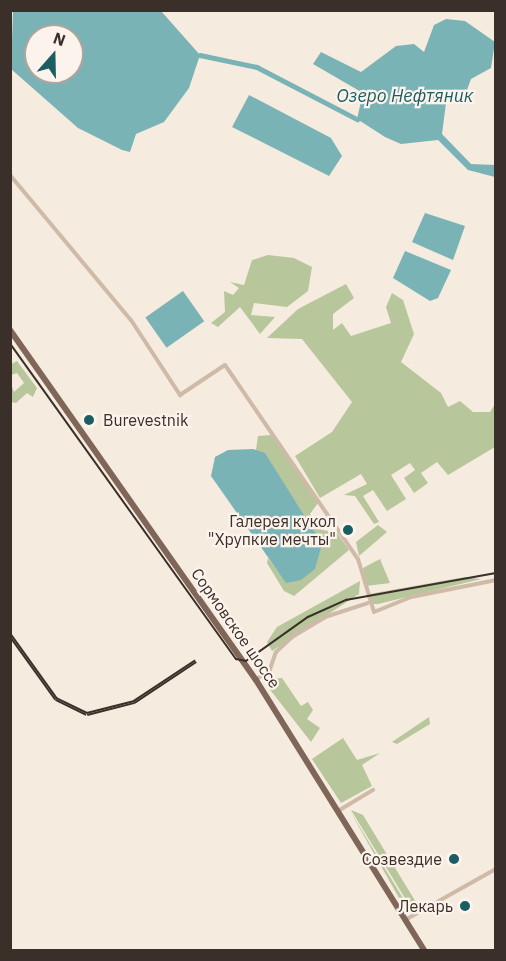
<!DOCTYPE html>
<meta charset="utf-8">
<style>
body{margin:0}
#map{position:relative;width:506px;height:961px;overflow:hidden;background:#f5ebde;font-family:"IBM Plex Sans",sans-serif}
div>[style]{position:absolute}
.green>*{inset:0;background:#b8c69c}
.water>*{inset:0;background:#7ab3b6;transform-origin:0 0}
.canal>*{height:4.5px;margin:-2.25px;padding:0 2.25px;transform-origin:2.25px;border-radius:2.25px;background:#7ab3b6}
.minor>*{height:4px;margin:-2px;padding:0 2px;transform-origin:2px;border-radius:2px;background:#cfbaa8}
.primary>*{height:6px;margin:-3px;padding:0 3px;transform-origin:3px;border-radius:3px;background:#7f6659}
.tram>*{height:1.5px;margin:-0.75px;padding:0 0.75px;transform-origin:0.75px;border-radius:0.75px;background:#3b2f29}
.rail>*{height:4px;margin-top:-2px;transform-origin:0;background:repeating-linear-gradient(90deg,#fcf4ec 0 4.5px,#3b2f29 0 9px);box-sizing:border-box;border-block:2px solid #3b2f29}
.dots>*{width:16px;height:16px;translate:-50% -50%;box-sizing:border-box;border:3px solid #fcf4ec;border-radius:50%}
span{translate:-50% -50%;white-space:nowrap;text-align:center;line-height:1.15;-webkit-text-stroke:4.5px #fcf4ec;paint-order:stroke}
.poi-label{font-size:16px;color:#3b2f29}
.left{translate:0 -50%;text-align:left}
.right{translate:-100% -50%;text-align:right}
.street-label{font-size:16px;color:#3b2f29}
.water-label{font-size:18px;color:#1a5d62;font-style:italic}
.frame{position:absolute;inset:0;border:12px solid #3b2f29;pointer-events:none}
.north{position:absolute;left:24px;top:24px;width:60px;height:60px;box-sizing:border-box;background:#fcf4ec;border:2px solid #afa59e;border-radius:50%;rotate:20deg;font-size:16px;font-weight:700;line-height:24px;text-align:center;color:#3b2f29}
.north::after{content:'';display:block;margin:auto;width:21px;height:27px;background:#1a5d62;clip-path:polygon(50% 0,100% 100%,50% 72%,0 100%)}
</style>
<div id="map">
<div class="green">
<i style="clip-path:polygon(268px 255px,294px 258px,312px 267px,308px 291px,287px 307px,254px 303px,251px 315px,275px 317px,260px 334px,240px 307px,218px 327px,211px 323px,225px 312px,224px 291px,233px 295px,239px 288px,230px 282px,244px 285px,252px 260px)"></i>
<i style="clip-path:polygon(346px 284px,354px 298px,333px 314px,333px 330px,342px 323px,351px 336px,391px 323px,386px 307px,392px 293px,403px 300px,414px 334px,401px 362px,441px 393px,448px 407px,460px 401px,473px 412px,490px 412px,495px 404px,495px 447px,448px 475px,437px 462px,421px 473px,428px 483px,414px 493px,404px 478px,415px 470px,410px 463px,391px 475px,406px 499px,387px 511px,373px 490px,363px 496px,379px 522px,374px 524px,355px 496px,344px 495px,367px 484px,361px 474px,320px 498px,295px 456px,332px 432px,352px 402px,302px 339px,267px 338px,298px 309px)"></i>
<i style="clip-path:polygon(17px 361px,37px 388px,33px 397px,27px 393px,16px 403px,11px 402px,11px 384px,14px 392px,24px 383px,17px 373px,11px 375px,11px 364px)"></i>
<i style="clip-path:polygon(271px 435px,318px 503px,310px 514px,318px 529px,337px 533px,349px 550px,294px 596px,284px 591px,267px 563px,268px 558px,286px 582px,256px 450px,258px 436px)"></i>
<i style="clip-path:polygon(378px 525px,387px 532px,359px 556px,356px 542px)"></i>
<i style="clip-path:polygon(380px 559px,390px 583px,366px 586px,363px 568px)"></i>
<i style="clip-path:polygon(465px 577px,481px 579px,378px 604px,372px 604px,369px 594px)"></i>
<i style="clip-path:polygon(360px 581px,359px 594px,272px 651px,267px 642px,277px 627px)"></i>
<i style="clip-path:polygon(282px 678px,301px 706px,308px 702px,313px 710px,307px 719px,320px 728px,311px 742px,268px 687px,271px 679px)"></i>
<i style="clip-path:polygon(429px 717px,430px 724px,397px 744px,392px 742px)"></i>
<i style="clip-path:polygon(343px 738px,357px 760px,380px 753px,362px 765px,372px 786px,341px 803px,312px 759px)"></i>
<i style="clip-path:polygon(351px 810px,363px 815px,417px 904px,411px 908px)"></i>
<i style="clip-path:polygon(350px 811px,409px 908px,403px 905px)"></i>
</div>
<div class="water">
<i style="clip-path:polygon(evenodd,13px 11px,161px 11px,200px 55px,189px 88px,164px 122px,136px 134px,130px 152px,122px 150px,78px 128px,11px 69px,13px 11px,36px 36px,72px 36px,72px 72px,36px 72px,36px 36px)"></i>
<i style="clip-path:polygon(446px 19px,465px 21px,495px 42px,491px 68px,471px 79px,464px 98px,446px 103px,442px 134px,471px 164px,495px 165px,495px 177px,468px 170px,438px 140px,401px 144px,385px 137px,357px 119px,363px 93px,313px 64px,321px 52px,361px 72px,396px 46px,414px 44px,424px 52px,434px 25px)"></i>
<i style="clip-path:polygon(249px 95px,331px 138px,342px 156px,329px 176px,232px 127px)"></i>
<i style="clip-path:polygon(425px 213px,465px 226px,453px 260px,412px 242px)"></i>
<i style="clip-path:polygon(405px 251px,451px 270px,438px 298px,430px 301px,393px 278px)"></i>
<i style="left:183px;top:291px;width:37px;height:46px;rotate:55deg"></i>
<i style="clip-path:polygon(253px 449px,265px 453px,322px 544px,315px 569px,301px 580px,286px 583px,211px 476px,215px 457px,228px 450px)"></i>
</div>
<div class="canal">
<i style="left:200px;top:55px;width:58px;rotate:11.9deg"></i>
<i style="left:257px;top:67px;width:113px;rotate:27.5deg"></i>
</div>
<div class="minor">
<i style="left:10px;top:175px;width:189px;rotate:50.2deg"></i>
<i style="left:131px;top:320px;width:90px;rotate:56.8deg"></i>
<i style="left:180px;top:395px;width:54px;rotate:-33.7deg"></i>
<i style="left:225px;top:365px;width:235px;rotate:55.6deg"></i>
<i style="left:358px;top:559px;width:55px;rotate:73.2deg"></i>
<i style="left:374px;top:612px;width:40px;rotate:-22deg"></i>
<i style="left:411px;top:597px;width:87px;rotate:-11.3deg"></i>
<i style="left:256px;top:679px;width:15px;rotate:-28deg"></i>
<i style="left:269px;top:672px;width:21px;rotate:-71deg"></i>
<i style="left:276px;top:652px;width:22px;rotate:-43deg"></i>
<i style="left:292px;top:637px;width:39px;rotate:-31deg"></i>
<i style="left:325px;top:617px;width:45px;rotate:-18deg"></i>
<i style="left:338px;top:811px;width:41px;rotate:-31deg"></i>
<i style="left:405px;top:920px;width:104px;rotate:-29.3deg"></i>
</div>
<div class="primary">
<i style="left:10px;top:330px;width:428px;rotate:54.9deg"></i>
<i style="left:256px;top:680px;width:318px;rotate:58.1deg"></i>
</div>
<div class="tram">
<i style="left:10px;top:343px;width:388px;rotate:54.4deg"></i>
<i style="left:236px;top:659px;width:10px;rotate:11deg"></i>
<i style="left:246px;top:661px;width:76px;rotate:-35.4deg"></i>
<i style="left:308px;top:617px;width:42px;rotate:-24.1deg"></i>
<i style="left:346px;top:600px;width:152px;rotate:-10.2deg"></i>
</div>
<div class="rail">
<i style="left:10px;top:635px;width:79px;rotate:54.3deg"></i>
<i style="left:56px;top:699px;width:34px;rotate:26deg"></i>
<i style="left:87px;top:714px;width:49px;rotate:-14.3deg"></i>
<i style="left:134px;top:702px;width:74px;rotate:-33.5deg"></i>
</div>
<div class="dots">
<i style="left:89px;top:420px;background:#1a5d62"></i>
<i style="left:348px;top:530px;background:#1a5d62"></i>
<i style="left:454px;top:859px;background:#1a5d62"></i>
<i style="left:465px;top:906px;background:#1a5d62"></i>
</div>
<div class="poi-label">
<span class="left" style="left:103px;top:420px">Burevestnik</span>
<span class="right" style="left:336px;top:530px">Галерея кукол<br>"Хрупкие мечты"</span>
<span class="right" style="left:442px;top:859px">Созвездие</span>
<span class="right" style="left:453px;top:906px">Лекарь</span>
</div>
<div class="street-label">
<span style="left:236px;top:628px;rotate:55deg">Сормовское шоссе</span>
</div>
<div class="water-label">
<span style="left:405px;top:96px">Озеро Нефтяник</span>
</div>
<div class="frame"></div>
<div class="north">N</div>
</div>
